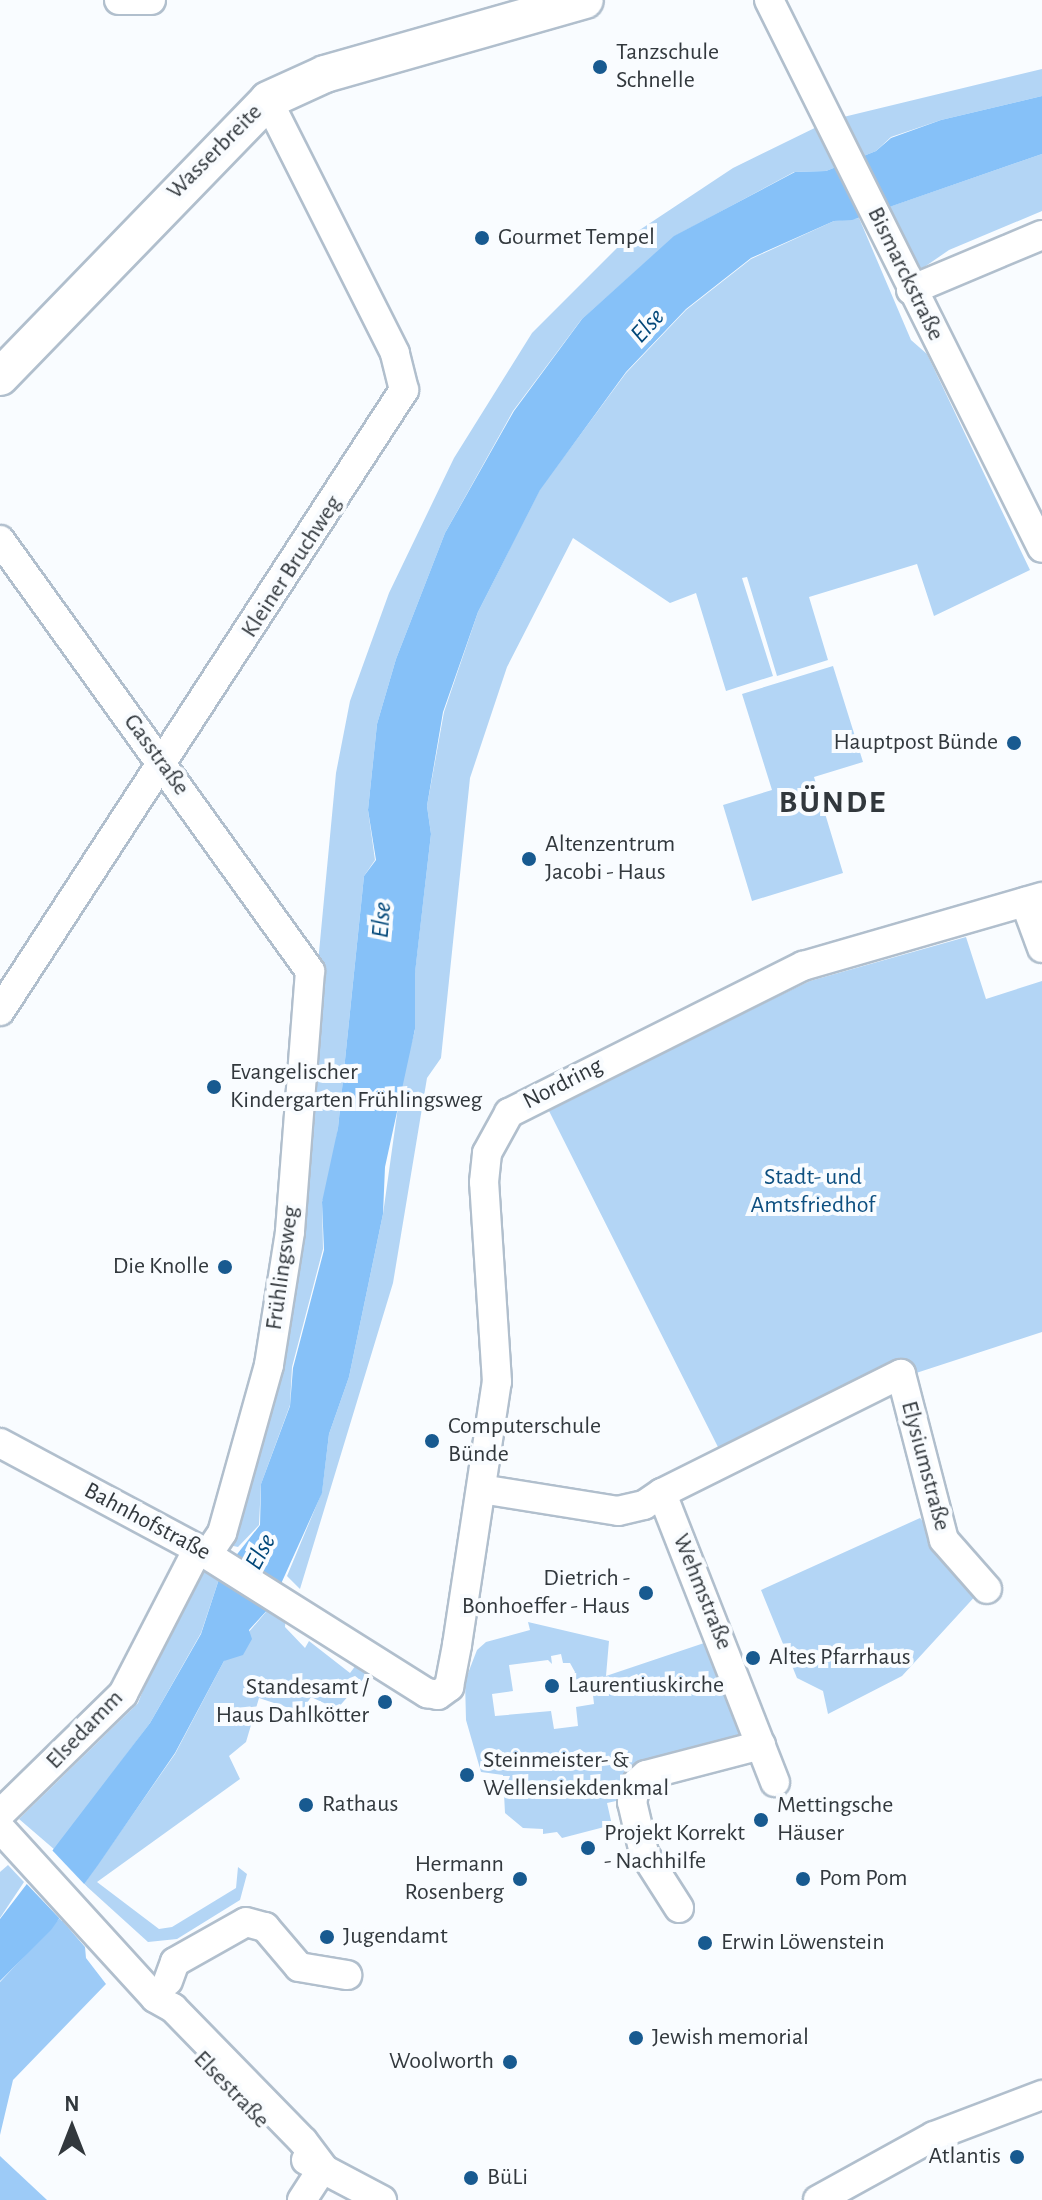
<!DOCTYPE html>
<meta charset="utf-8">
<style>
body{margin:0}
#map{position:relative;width:1042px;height:2200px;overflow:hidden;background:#f9fcff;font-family:"Alegreya Sans",sans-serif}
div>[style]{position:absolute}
.green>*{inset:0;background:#b3d5f5}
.forest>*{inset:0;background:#9dcbf7}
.water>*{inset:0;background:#86c1f8}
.pier>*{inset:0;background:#f9fcff}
.roads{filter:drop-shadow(2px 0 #b1bfcd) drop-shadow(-2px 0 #b1bfcd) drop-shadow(0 2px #b1bfcd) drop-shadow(0 -2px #b1bfcd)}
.minor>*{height:28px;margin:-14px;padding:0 14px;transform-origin:14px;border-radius:14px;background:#fff}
.major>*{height:36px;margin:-18px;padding:0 18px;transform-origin:18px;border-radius:18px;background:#fff}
.dots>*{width:22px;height:22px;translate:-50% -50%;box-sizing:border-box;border:4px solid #f9fcff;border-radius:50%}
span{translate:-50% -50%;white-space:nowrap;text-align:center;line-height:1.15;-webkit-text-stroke:8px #f9fcff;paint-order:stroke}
.poi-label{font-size:24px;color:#32383d}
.left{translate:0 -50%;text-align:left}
.right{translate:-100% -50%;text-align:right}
.street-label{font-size:24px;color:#32383d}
.park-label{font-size:24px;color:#0d4f80}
.water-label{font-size:26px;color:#014779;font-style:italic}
.district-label{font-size:32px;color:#32383d;font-weight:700;letter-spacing:2px}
.north{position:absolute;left:32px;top:2088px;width:80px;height:80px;-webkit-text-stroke:6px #f9fcff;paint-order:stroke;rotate:0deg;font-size:22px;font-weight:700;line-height:32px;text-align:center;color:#32383d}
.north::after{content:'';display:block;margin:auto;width:28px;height:36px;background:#32383d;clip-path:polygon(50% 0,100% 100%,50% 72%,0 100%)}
</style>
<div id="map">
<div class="green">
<i style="clip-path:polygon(1042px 69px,1042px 96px,941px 120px,891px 137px,876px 151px,826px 171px,794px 172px,675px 236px,581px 320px,513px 411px,445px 533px,396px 659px,377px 724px,368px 810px,375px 860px,364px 876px,338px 1128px,327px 1195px,322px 1201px,323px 1249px,292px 1367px,290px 1405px,261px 1484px,259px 1525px,238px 1547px,224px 1544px,234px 1514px,317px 973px,336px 773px,350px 701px,389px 593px,454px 458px,532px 333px,626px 239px,733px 168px,831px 120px)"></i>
<i style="clip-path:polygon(1042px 154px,1042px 211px,949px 250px,920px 270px,889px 207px)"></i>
<i style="clip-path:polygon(859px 218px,911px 340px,927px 354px,1030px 570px,934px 616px,917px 564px,809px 597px,828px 660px,777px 676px,747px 577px,742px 578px,773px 676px,726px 691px,696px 593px,670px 603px,573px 538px,507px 667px,470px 778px,441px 1058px,427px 1078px,393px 1283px,300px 1589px,287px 1576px,322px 1492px,329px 1434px,349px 1377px,383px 1214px,402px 1078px,415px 1030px,415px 972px,431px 834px,427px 806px,444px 712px,478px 612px,540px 489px,626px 373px,686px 310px,751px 259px,834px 221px)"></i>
<i style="clip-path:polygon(833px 666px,863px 762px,814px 777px,843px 873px,752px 901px,723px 805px,772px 790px,742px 694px)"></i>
<i style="clip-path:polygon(966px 937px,986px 999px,1042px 981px,1042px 1332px,910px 1375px,721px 1453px,547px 1107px,810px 981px)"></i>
<i style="clip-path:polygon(920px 1518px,979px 1592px,902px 1676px,828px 1714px,823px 1691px,797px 1678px,761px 1590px)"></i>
<i style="clip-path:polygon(206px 1569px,220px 1576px,201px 1633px,150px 1723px,55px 1850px,19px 1819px,138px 1703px,173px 1615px)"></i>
<i style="clip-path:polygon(271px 1606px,286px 1615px,285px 1627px,305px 1648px,309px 1641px,350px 1673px,359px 1661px,370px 1671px,337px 1709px,311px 1697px,301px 1712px,259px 1698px,246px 1742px,229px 1756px,240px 1779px,97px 1882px,159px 1929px,172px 1927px,236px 1888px,238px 1867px,247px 1874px,240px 1900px,177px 1939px,148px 1942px,84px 1884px,175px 1754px,224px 1661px)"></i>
<i style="clip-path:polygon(evenodd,528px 1622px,609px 1641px,606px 1676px,716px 1639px,746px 1745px,623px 1778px,625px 1799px,607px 1803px,612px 1825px,562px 1838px,557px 1832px,543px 1834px,543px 1829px,523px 1828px,505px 1813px,503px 1775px,481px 1772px,466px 1720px,465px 1681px,477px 1650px,486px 1642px,530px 1630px,528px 1622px,561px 1654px,563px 1663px,570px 1663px,575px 1672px,572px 1680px,591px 1678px,594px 1704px,576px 1707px,578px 1726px,554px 1729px,551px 1711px,495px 1716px,492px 1694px,513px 1691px,509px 1665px,548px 1660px,552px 1664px,551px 1656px,561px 1654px)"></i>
<i style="clip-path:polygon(8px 1865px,24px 1882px,0 1918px,0 1872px)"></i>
</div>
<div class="forest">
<i style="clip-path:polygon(60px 1918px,85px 1947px,86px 1958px,106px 1984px,13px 2080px,0 2135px,0 1982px)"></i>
<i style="clip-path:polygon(0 2156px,47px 2200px,0 2200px)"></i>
</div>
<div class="water">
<i style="clip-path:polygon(1042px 96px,1042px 154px,852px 220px,834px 221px,751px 258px,686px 309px,626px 372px,540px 490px,478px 612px,443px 712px,427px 806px,431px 834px,415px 973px,415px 1029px,385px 1167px,383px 1214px,349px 1377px,329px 1434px,322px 1493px,271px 1606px,249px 1630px,252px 1639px,243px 1655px,224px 1661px,175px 1753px,98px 1865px,51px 1930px,0 1981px,0 1919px,150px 1723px,201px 1634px,220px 1576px,260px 1525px,261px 1484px,290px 1406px,293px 1368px,324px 1250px,322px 1202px,338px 1128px,364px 876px,376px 860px,368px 810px,377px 724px,396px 659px,445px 533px,514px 411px,582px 319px,674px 236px,795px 172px,826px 171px,876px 151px,891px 138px,941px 120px)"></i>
</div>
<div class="pier">
<i style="clip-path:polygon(51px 1849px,87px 1887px,62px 1921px,22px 1879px)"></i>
</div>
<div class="roads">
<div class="minor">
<i style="left:119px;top:0;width:32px"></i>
<i style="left:769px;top:0;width:612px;rotate:63.52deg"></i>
<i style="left:911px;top:290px;width:142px;rotate:-22.8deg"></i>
<i style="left:0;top:540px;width:531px;rotate:54.27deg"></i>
<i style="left:310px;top:971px;width:262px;rotate:94.4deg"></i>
<i style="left:290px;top:1232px;width:135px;rotate:99deg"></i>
<i style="left:269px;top:1365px;width:174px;rotate:105.6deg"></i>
<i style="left:222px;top:1533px;width:25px;rotate:124deg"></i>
<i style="left:1025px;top:902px;width:49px;rotate:69.7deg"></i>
<i style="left:0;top:1011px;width:741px;rotate:-56.95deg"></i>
<i style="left:404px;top:390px;width:38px;rotate:-104deg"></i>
<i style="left:395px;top:353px;width:283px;rotate:-116.7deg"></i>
<i style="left:0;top:1443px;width:225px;rotate:28.2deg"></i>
<i style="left:198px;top:1549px;width:271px;rotate:32.2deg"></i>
<i style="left:427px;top:1693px;width:11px;rotate:10deg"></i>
<i style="left:481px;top:1489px;width:139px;rotate:9.1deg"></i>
<i style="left:618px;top:1511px;width:27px;rotate:-13deg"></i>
<i style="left:644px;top:1505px;width:22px;rotate:-34deg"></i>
<i style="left:438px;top:1695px;width:14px;rotate:-36deg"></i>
<i style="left:449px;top:1687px;width:43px;rotate:-79.2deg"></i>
<i style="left:457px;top:1645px;width:266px;rotate:-81.4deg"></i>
<i style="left:497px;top:1382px;width:200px;rotate:-93.7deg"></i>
<i style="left:484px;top:1182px;width:29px;rotate:-84deg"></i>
<i style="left:487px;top:1153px;width:46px;rotate:-61.2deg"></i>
<i style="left:509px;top:1113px;width:329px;rotate:-26.6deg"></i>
<i style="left:803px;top:966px;width:249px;rotate:-16.1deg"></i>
<i style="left:775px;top:1782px;width:310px;rotate:-111.4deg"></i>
<i style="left:662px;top:1493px;width:267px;rotate:-26.5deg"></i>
<i style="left:901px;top:1374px;width:171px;rotate:75.5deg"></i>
<i style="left:944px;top:1540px;width:65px;rotate:48.7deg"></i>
<i style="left:0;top:1814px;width:172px;rotate:-44.3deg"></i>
<i style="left:123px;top:1694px;width:163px;rotate:-62.7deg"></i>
<i style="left:0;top:1828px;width:230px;rotate:47.6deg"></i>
<i style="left:155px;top:1998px;width:21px;rotate:29deg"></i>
<i style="left:173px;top:2008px;width:186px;rotate:45.7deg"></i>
<i style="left:303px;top:2141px;width:34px;rotate:53deg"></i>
<i style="left:679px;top:1908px;width:65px;rotate:-122.5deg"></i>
<i style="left:644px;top:1853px;width:52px;rotate:-103.2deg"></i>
<i style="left:632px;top:1802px;width:20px;rotate:-75deg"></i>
<i style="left:637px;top:1783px;width:12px;rotate:-42deg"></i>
<i style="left:646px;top:1775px;width:119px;rotate:-14.6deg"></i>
<i style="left:168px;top:1981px;width:20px;rotate:-70deg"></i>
<i style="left:175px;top:1962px;width:81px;rotate:-29.4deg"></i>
<i style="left:246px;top:1922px;width:20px;rotate:15deg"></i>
<i style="left:265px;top:1927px;width:52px;rotate:49.6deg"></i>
<i style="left:299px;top:1967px;width:49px;rotate:9.5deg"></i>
<i style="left:306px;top:2160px;width:86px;rotate:27.8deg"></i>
<i style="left:302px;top:2200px;width:38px;rotate:-57deg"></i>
<i style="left:818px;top:2200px;width:132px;rotate:-28.9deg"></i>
<i style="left:934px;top:2136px;width:116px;rotate:-20.8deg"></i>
</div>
<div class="major">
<i style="left:0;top:377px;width:385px;rotate:-45.9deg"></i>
<i style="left:268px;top:100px;width:63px;rotate:-24.5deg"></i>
<i style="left:325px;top:74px;width:270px;rotate:-15.9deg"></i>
</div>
</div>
<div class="dots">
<i style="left:600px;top:67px;background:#185a90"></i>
<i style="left:482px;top:238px;background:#185a90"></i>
<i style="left:1014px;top:743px;background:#185a90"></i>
<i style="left:529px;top:859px;background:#185a90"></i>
<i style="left:214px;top:1087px;background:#185a90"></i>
<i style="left:225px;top:1267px;background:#185a90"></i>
<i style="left:432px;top:1441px;background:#185a90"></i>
<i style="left:646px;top:1593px;background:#185a90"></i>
<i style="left:753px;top:1658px;background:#185a90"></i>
<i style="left:552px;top:1686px;background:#185a90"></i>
<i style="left:385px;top:1702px;background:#185a90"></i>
<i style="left:467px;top:1775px;background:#185a90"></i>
<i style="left:306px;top:1805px;background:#185a90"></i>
<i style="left:761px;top:1820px;background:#185a90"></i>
<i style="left:588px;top:1848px;background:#185a90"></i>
<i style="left:520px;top:1879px;background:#185a90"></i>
<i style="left:803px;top:1879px;background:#185a90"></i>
<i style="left:327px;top:1937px;background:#185a90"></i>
<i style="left:705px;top:1943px;background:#185a90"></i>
<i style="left:636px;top:2038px;background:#185a90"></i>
<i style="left:510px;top:2062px;background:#185a90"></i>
<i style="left:1017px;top:2157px;background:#185a90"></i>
<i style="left:471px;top:2178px;background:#185a90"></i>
</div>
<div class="poi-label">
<span class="left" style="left:616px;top:67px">Tanzschule<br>Schnelle</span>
<span class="left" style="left:498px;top:238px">Gourmet Tempel</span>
<span class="right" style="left:998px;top:743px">Hauptpost Bünde</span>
<span class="left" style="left:545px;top:859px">Altenzentrum<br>Jacobi - Haus</span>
<span class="left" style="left:230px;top:1087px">Evangelischer<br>Kindergarten Frühlingsweg</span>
<span class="right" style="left:209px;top:1267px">Die Knolle</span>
<span class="left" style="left:448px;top:1441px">Computerschule<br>Bünde</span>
<span class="right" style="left:630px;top:1593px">Dietrich -<br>Bonhoeffer - Haus</span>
<span class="left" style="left:769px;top:1658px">Altes Pfarrhaus</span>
<span class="left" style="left:568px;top:1686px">Laurentiuskirche</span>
<span class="right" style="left:369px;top:1702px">Standesamt /<br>Haus Dahlkötter</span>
<span class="left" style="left:483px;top:1775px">Steinmeister- &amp;<br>Wellensiekdenkmal</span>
<span class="left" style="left:322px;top:1805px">Rathaus</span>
<span class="left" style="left:777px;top:1820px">Mettingsche<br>Häuser</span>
<span class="left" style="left:604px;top:1848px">Projekt Korrekt<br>- Nachhilfe</span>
<span class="right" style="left:504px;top:1879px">Hermann<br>Rosenberg</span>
<span class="left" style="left:819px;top:1879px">Pom Pom</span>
<span class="left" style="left:343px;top:1937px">Jugendamt</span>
<span class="left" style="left:721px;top:1943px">Erwin Löwenstein</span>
<span class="left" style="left:652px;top:2038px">Jewish memorial</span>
<span class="right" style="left:494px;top:2062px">Woolworth</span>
<span class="right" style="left:1001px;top:2157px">Atlantis</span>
<span class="left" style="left:487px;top:2178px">BüLi</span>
</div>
<div class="street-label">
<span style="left:215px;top:152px;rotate:-45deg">Wasserbreite</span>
<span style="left:905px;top:274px;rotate:64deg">Bismarckstraße</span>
<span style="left:292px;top:567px;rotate:-57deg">Kleiner Bruchweg</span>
<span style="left:156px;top:755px;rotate:54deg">Gasstraße</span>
<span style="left:563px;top:1084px;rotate:-27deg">Nordring</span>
<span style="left:283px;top:1268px;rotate:-82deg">Frühlingsweg</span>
<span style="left:925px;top:1466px;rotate:75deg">Elysiumstraße</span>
<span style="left:147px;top:1522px;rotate:28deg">Bahnhofstraße</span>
<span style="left:702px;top:1592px;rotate:68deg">Wehmstraße</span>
<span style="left:85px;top:1730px;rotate:-46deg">Elsedamm</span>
<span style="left:231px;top:2090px;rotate:46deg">Elsestraße</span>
</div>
<div class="park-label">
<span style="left:813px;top:1192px">Stadt- und<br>Amtsfriedhof</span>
</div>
<div class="water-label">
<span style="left:648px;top:326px;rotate:-47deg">Else</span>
<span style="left:382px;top:920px;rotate:-85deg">Else</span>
<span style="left:261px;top:1552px;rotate:-62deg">Else</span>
</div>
<div class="district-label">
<span style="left:833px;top:802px">BÜNDE</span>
</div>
<div class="north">N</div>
</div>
